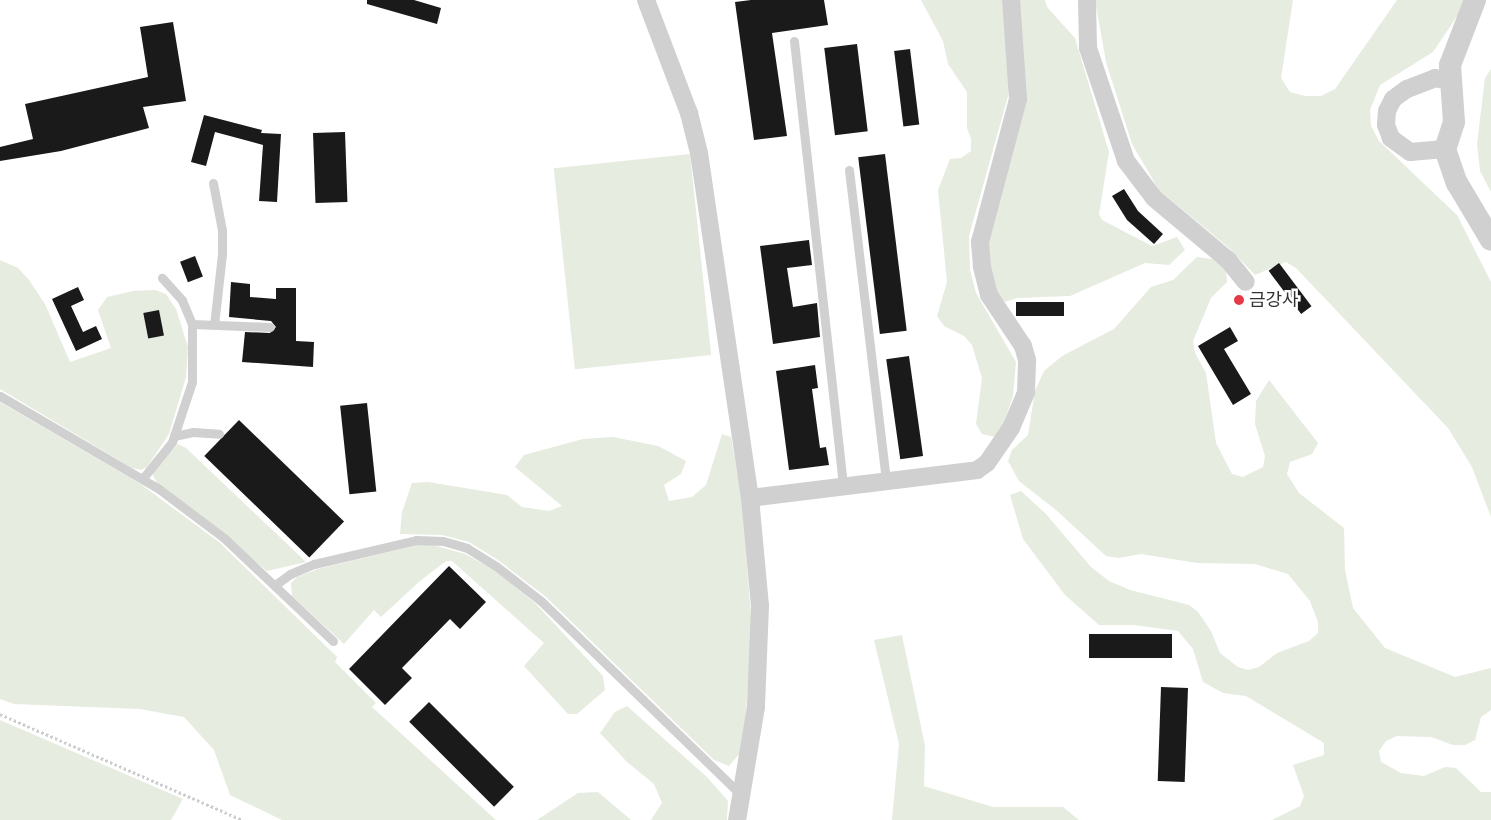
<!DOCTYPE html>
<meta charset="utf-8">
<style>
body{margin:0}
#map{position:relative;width:1491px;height:820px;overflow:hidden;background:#fff;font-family:Rubik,"Noto Sans KR",sans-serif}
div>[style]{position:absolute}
.green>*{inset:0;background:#e6ecdf;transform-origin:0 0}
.building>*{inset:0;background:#1a1a1a;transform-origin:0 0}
.path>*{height:3px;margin-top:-1.5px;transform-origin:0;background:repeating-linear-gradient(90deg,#cdcdcd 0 2.5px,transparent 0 5px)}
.service>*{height:9px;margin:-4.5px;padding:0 4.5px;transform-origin:4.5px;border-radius:4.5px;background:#d0d0d0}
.minor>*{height:18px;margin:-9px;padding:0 9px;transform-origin:9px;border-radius:9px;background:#d0d0d0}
.tertiary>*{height:22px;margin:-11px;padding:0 11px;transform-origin:11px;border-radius:11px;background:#d0d0d0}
.dots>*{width:14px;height:14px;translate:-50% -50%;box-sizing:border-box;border:2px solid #fff;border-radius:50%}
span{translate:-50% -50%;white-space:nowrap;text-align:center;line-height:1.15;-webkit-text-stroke:5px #fff;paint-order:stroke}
.poi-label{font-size:18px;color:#333}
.left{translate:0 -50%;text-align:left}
</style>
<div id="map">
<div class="green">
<i style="clip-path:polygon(921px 0,1003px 0,1010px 73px,1008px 96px,969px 236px,970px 270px,976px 293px,1016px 362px,1013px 396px,1002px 428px,995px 437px,982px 434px,976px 424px,982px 378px,972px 345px,964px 336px,944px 326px,937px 316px,947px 282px,938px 190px,950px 159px,961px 158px,971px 151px,971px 139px,967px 128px,967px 92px,948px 64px,943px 41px)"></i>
<i style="clip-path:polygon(1017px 0,1045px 0,1047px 7px,1075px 38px,1109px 152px,1099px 214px,1102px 220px,1152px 246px,1177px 237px,1185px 250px,1169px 265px,1145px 263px,1070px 296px,1017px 298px,1005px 302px,994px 291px,986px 242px,1018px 122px)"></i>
<i style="clip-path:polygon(1095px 0,1293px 0,1281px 78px,1290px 92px,1305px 96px,1321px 96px,1335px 89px,1397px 0,1468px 0,1433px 52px,1380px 85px,1370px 110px,1371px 126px,1379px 141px,1457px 215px,1491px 282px,1491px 517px,1472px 467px,1448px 428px,1296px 268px,1286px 262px,1255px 275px,1229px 248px,1159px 190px,1132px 144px,1106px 62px)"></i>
<i style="clip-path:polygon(1491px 69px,1491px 192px,1480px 171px,1477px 144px,1485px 78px)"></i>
<i style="left:690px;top:154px;width:202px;height:137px;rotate:84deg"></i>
<i style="clip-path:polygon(1197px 257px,1220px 260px,1226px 270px,1227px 282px,1211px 298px,1193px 341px,1195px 353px,1206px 373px,1216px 443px,1232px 474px,1243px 477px,1263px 467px,1265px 456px,1255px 424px,1256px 401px,1269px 380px,1318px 443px,1312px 454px,1290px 462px,1287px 474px,1299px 493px,1344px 528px,1345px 570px,1353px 608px,1385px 648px,1455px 677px,1491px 668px,1491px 710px,1481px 717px,1475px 740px,1465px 745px,1453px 745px,1431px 737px,1397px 736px,1386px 741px,1379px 751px,1381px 762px,1401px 773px,1424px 776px,1445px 767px,1456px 768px,1481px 792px,1491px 792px,1491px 820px,1272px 820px,1300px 806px,1304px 796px,1293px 765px,1324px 755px,1324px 743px,1246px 696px,1223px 693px,1203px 682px,1193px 649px,1178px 631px,1134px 625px,1099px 625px,1065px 595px,1023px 539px,1010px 495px,1021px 491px,1046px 514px,1091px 567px,1109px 581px,1130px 590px,1189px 605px,1198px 612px,1211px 631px,1220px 653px,1238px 667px,1248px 670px,1259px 667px,1277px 653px,1309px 641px,1318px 633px,1318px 622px,1310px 601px,1288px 574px,1255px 564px,1197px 563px,1141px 554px,1118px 558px,1106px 556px,1056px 510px,1019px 481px,1008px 461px,1012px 450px,1028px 435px,1035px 391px,1044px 371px,1062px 356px,1114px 329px,1151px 287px,1173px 280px)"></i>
<i style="clip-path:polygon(0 260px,18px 268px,29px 280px,45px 304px,70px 362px,111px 348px,98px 310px,107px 297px,133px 291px,155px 290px,166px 294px,176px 309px,188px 347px,186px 377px,169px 434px,147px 467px,141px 470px,132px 468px,0 389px)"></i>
<i style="clip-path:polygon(0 402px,139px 483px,219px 542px,337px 657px,335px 662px,376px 703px,372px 707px,496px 820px,282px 820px,230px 795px,214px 750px,184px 717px,140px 709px,14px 704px,0 699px)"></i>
<i style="clip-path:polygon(722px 434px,731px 437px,742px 500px,752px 629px,745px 727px,741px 752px,729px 766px,714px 760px,546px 597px,498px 560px,469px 542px,442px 535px,400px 534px,402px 512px,412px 483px,428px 482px,507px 495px,522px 507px,549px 511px,562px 506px,515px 467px,524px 455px,583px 439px,613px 437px,658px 446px,686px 461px,681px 474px,664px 485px,669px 501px,692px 497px,706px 485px)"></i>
<i style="clip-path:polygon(178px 444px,186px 448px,306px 562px,267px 571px,157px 483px,152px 473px)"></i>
<i style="clip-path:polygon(426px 543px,465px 554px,495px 570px,536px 604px,603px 676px,605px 690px,577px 714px,568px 714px,524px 666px,544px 643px,452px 561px,446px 561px,420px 581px,381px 617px,374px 610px,344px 644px,292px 596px,291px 583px,297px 577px,318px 569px)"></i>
<i style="clip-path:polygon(902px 635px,925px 746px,924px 786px,993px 807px,1063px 807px,1079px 820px,892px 820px,899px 744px,874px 640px)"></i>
<i style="clip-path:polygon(627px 706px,707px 777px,728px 801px,727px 820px,651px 820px,662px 803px,654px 784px,627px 762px,600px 733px,615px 712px)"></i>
<i style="clip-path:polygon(0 720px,183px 799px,171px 820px,0 820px)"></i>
<i style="clip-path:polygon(598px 792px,631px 820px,537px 820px,578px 793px)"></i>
</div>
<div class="building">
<i style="clip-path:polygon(367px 0,414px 0,441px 8px,437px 24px,367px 4px)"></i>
<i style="clip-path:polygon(751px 0,824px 0,828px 25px,772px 33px,787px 136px,754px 140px,735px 2px)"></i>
<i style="clip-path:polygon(173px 22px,186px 101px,143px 107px,149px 128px,61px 151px,0 161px,0 147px,33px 139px,25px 104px,148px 77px,140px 27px)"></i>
<i style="left:857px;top:44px;width:88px;height:33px;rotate:83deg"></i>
<i style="left:910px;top:49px;width:76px;height:16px;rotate:83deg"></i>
<i style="clip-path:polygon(204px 115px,262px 130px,261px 133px,281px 134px,277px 202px,259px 201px,263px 145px,215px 132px,206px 166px,191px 162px)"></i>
<i style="left:345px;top:132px;width:70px;height:32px;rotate:88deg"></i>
<i style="left:885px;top:154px;width:178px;height:27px;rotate:83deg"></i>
<i style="clip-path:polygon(1124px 189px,1138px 211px,1163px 234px,1154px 244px,1127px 220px,1112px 196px)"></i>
<i style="clip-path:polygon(809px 240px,812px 265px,787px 268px,793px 307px,817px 303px,820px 337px,773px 344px,760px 246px)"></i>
<i style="left:195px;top:256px;width:22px;height:16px;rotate:69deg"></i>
<i style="left:1279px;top:263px;width:54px;height:13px;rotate:53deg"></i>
<i style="clip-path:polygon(231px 282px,250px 284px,250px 297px,276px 299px,276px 288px,296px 288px,296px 341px,314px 342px,313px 367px,242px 362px,245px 332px,270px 333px,276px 327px,271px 321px,229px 317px)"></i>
<i style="clip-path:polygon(78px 287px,84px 300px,71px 306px,83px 332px,96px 326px,102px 339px,76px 351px,52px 299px)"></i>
<i style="left:1064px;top:302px;width:14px;height:48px;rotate:90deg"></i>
<i style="left:159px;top:310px;width:26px;height:16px;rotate:79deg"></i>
<i style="clip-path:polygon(1230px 327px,1238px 341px,1224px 349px,1251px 394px,1233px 405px,1198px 346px)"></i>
<i style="left:909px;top:356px;width:101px;height:23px;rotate:82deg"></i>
<i style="clip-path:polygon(815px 365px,818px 388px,812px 389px,820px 448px,826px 447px,829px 465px,789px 470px,776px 371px)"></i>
<i style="left:367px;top:403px;width:89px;height:27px;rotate:84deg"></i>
<i style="left:239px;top:420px;width:146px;height:50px;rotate:44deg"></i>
<i style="clip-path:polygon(449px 566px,486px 602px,460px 629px,450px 619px,402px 668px,412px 678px,385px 705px,349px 669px)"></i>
<i style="left:1089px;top:634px;width:83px;height:24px"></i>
<i style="left:1161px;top:687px;width:27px;height:94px;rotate:2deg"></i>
<i style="left:429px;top:702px;width:120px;height:28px;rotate:45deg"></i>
</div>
<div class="path">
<i style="left:0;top:714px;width:265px;rotate:23.6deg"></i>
</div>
<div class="service">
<i style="left:794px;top:41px;width:448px;rotate:83.7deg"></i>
<i style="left:849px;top:170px;width:312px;rotate:83.2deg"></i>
<i style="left:213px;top:183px;width:48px;rotate:79.2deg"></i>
<i style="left:222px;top:230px;width:24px;rotate:90deg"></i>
<i style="left:222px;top:254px;width:71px;rotate:96.4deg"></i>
<i style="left:192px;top:324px;width:78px;rotate:2.2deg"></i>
<i style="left:0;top:396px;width:184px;rotate:30.3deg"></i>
<i style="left:159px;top:489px;width:81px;rotate:37deg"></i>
<i style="left:224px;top:538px;width:150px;rotate:43.4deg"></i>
<i style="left:174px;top:436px;width:19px;rotate:-12deg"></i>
<i style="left:193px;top:432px;width:26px;rotate:4deg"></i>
<i style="left:143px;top:478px;width:46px;rotate:-51.1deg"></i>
<i style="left:172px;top:442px;width:63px;rotate:-71.6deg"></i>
<i style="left:192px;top:382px;width:58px;rotate:-90deg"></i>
<i style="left:192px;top:324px;width:26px;rotate:-113deg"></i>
<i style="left:182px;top:300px;width:30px;rotate:-132deg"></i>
<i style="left:275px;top:585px;width:19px;rotate:-36deg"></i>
<i style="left:290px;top:574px;width:26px;rotate:-23deg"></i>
<i style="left:314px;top:564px;width:105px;rotate:-13.2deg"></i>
<i style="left:416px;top:540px;width:27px;rotate:2deg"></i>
<i style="left:443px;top:541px;width:25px;rotate:16deg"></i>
<i style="left:467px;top:548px;width:34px;rotate:32deg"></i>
<i style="left:496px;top:566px;width:57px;rotate:37.9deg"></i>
<i style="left:541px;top:601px;width:279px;rotate:44.1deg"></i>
</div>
<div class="minor">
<i style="left:646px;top:0;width:121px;rotate:69.2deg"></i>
<i style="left:689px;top:113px;width:41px;rotate:76deg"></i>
<i style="left:699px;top:153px;width:349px;rotate:81.6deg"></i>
<i style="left:750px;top:498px;width:108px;rotate:84.7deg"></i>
<i style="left:760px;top:606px;width:101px;rotate:92.3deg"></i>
<i style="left:756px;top:707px;width:115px;rotate:99.5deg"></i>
<i style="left:1087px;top:0;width:48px;rotate:88.8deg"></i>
<i style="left:1088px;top:48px;width:119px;rotate:71.4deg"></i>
<i style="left:1126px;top:161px;width:46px;rotate:52.9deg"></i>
<i style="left:1154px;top:198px;width:97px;rotate:40deg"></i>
<i style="left:1228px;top:260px;width:28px;rotate:51deg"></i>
<i style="left:1445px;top:149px;width:35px;rotate:175deg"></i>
<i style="left:1410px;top:152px;width:24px;rotate:-144deg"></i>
<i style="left:1391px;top:138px;width:14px;rotate:-111deg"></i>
<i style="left:1386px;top:125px;width:14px;rotate:-86deg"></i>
<i style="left:1387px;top:111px;width:13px;rotate:-63deg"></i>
<i style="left:1393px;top:99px;width:17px;rotate:-36deg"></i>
<i style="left:1407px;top:89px;width:30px;rotate:-21deg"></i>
<i style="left:1435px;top:78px;width:14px;rotate:12deg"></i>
<i style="left:750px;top:498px;width:229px;rotate:-7deg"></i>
<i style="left:977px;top:470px;width:12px;rotate:-35deg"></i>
<i style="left:987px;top:463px;width:42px;rotate:-55.6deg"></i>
<i style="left:1011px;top:428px;width:39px;rotate:-67deg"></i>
<i style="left:1026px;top:392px;width:32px;rotate:-88deg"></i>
<i style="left:1027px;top:360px;width:15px;rotate:-106deg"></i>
<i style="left:1023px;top:346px;width:61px;rotate:-123.7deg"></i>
<i style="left:989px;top:295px;width:30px;rotate:-104deg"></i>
<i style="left:982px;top:266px;width:24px;rotate:-95deg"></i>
<i style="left:980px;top:242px;width:148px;rotate:-75.1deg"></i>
<i style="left:1018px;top:99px;width:99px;rotate:-94deg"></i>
</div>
<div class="tertiary">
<i style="left:1475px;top:0;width:70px;rotate:111deg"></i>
<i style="left:1450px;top:65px;width:57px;rotate:86deg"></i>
<i style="left:1454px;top:122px;width:28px;rotate:108deg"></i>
<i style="left:1445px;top:149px;width:36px;rotate:71deg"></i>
<i style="left:1457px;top:183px;width:66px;rotate:59.2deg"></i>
</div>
<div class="dots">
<i style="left:1239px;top:300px;background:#e63946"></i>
</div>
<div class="poi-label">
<span class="left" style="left:1249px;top:300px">금강사</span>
</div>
</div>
